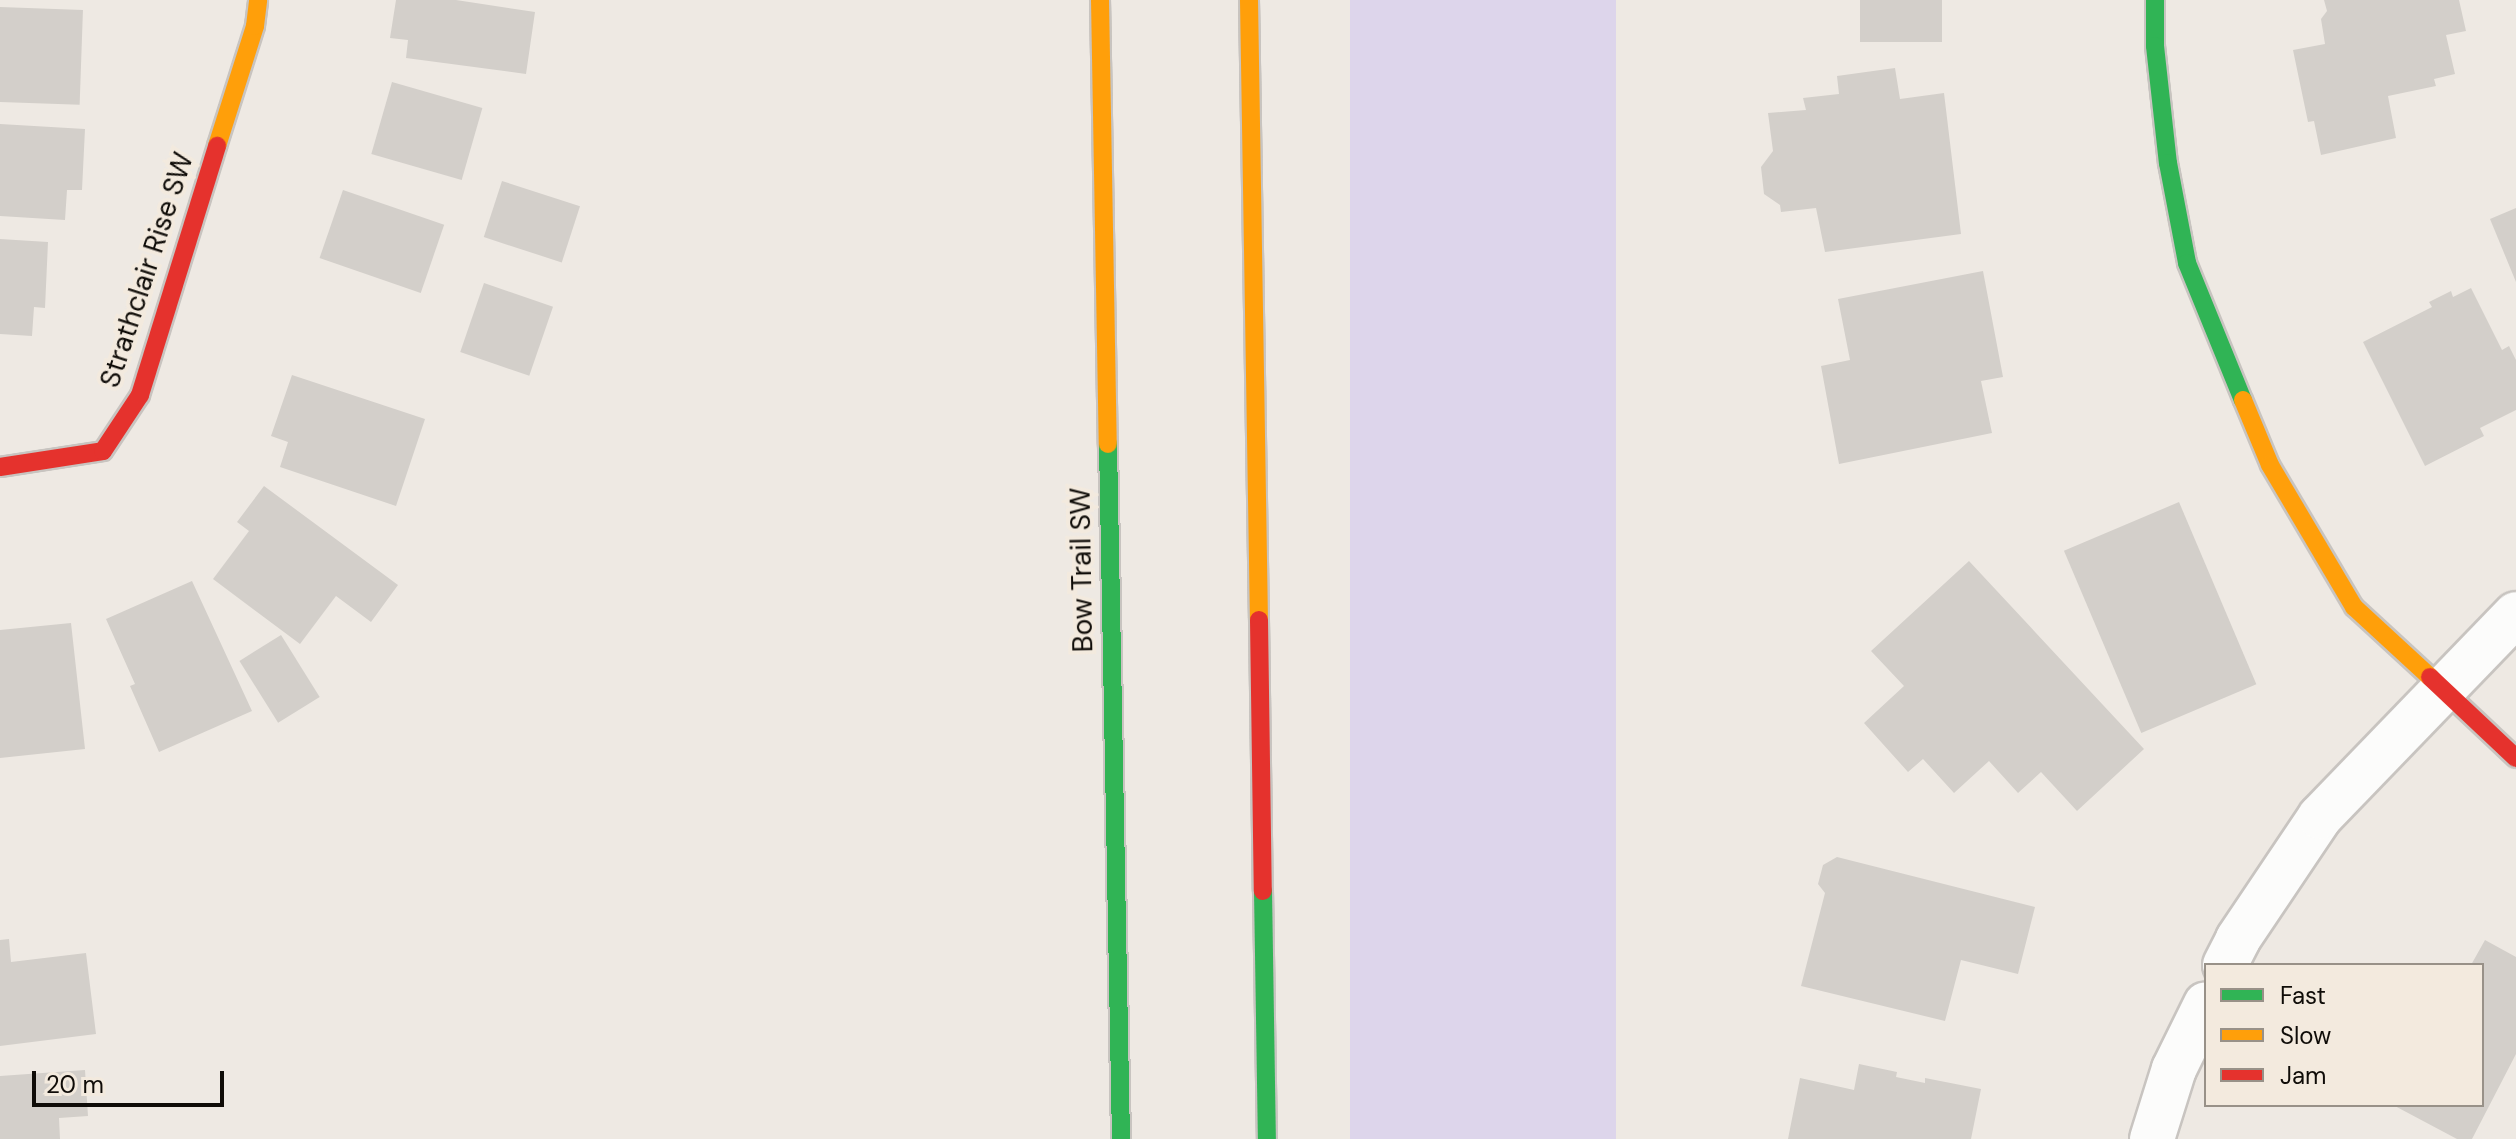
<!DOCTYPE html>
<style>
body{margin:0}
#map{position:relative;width:2516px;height:1139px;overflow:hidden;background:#eee9e3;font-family:"DM Sans",sans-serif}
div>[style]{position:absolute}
.green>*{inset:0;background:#ddd5eb;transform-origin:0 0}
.building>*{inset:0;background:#d3cfca;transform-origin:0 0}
.roads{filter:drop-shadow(2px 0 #c8c4c0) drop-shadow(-2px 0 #c8c4c0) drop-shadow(0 2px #c8c4c0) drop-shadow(0 -2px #c8c4c0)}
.street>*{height:44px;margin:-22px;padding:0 22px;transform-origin:22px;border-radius:22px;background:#fcfcfb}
.fast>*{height:18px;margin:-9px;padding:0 9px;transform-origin:9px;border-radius:9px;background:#30b455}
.slow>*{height:18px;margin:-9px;padding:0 9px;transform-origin:9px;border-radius:9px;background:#ff9f0a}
.jam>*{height:18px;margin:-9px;padding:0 9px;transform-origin:9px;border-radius:9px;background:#e5322d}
span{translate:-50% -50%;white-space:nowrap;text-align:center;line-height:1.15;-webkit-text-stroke:8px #f3eade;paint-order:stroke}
.street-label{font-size:28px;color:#0f0c08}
.legend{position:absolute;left:2204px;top:963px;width:280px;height:144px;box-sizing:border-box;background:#f3eade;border:2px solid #989188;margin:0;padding:10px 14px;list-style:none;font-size:24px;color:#0f0c08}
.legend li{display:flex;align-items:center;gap:16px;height:40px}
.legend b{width:40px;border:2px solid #989188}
.scale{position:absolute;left:32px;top:1071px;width:192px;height:36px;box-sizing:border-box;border:4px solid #0f0c08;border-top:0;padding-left:10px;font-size:24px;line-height:28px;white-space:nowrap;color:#0f0c08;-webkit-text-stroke:6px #f3eade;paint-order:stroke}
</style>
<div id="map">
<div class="green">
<i style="left:1350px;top:0;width:266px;height:1139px"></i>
</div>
<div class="building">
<i style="clip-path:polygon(396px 0,456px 0,535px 12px,526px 74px,406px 58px,408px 40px,390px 38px)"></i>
<i style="left:1860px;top:0;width:82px;height:42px"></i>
<i style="clip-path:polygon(2324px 0,2459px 0,2466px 31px,2446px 35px,2455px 74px,2434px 79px,2436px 86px,2388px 96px,2396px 138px,2321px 155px,2314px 121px,2308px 122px,2293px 50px,2325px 44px,2321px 19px,2327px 11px)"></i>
<i style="left:0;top:7px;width:83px;height:95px;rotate:2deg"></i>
<i style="clip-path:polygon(1895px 68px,1900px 99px,1944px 93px,1961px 234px,1825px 252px,1816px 208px,1781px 212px,1780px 205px,1764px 194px,1761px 167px,1773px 151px,1768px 113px,1806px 110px,1803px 98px,1839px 94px,1837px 76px)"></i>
<i style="left:392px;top:82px;width:94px;height:75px;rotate:16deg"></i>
<i style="clip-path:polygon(0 124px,85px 129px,82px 190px,67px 190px,65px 220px,0 216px)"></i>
<i style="left:502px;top:181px;width:82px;height:59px;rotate:18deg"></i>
<i style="left:343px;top:190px;width:107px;height:72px;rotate:19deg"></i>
<i style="clip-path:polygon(2516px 208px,2516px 282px,2490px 219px)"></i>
<i style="clip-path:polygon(0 239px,48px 242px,45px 308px,34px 307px,32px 336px,0 334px)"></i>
<i style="clip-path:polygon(1983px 271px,2003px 377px,1981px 381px,1992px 433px,1839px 464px,1821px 366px,1850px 360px,1838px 299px)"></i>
<i style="left:484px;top:283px;width:73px;height:73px;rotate:19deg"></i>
<i style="clip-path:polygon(2471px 288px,2502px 350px,2509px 346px,2516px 360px,2516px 410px,2480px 428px,2484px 436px,2425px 466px,2363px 342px,2432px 307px,2429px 302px,2451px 291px,2453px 297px)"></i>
<i style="clip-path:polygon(292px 375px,425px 419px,396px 506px,280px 467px,288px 442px,271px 436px)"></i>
<i style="clip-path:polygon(264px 486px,398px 585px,371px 622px,336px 596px,300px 644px,213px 579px,249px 531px,237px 522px)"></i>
<i style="left:2179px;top:502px;width:198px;height:125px;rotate:67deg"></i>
<i style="clip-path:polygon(1969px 561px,2144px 749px,2077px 811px,2041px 772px,2018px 793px,1989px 761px,1954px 793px,1923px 759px,1908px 772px,1864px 723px,1904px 686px,1871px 651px)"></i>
<i style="clip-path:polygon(192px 581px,252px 711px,159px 752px,130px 686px,135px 684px,106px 619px)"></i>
<i style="clip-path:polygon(71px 623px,85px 749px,0 758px,0 630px)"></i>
<i style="left:281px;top:635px;width:73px;height:49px;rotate:58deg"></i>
<i style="clip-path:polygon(1837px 857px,2035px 907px,2018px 974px,1961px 960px,1945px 1021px,1801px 986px,1825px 893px,1818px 884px,1823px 865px)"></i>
<i style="clip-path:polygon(9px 939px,11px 962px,86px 953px,96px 1034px,0 1046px,0 940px)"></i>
<i style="clip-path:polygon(2485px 940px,2516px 957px,2516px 1054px,2472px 1139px,2457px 1139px,2393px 1105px,2482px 1105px,2482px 965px,2471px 965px)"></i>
<i style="clip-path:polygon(1859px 1064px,1897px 1072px,1896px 1077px,1925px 1083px,1925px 1078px,1981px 1089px,1971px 1139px,1788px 1139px,1800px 1078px,1854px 1090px)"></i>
<i style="clip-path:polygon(85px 1070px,88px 1116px,59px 1118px,60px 1139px,0 1139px,0 1076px)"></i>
</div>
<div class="roads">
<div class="street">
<i style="left:2225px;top:965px;width:29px;rotate:-63deg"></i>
<i style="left:2238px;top:939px;width:147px;rotate:-56.1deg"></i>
<i style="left:2320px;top:817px;width:282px;rotate:-46deg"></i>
<i style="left:2152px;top:1139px;width:73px;rotate:-72.6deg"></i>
<i style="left:2174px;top:1069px;width:72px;rotate:-63.8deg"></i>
</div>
<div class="fast">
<i style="left:2155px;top:0;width:46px;rotate:90deg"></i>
<i style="left:2155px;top:46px;width:118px;rotate:83.7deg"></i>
<i style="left:2168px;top:163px;width:102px;rotate:79.2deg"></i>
<i style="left:2187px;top:263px;width:148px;rotate:67.8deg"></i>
<i style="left:1108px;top:444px;width:695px;rotate:88.93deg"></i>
<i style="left:1263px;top:891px;width:248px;rotate:89.1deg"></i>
</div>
<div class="slow">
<i style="left:1100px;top:0;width:444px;rotate:89deg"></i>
<i style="left:1249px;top:0;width:620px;rotate:89.08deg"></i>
<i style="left:217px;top:146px;width:126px;rotate:-72.4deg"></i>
<i style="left:255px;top:26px;width:26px;rotate:-83deg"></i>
<i style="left:2243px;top:400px;width:70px;rotate:67.4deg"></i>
<i style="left:2270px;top:465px;width:165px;rotate:59.4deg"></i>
<i style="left:2354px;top:607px;width:103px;rotate:42.6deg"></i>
</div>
<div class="jam">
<i style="left:0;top:467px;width:104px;rotate:-8.8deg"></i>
<i style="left:103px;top:451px;width:67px;rotate:-56.5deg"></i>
<i style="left:140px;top:395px;width:261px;rotate:-72.8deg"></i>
<i style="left:1259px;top:620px;width:271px;rotate:89.2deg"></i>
<i style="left:2430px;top:677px;width:118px;rotate:43.3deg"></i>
</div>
</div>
<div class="street-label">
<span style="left:147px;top:270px;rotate:-72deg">Strathclair Rise SW</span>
<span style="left:1082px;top:570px;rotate:-91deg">Bow Trail SW</span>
</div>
<ul class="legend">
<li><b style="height:10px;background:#30b455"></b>Fast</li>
<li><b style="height:10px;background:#ff9f0a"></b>Slow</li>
<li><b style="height:10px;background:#e5322d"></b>Jam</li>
</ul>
<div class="scale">20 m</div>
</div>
